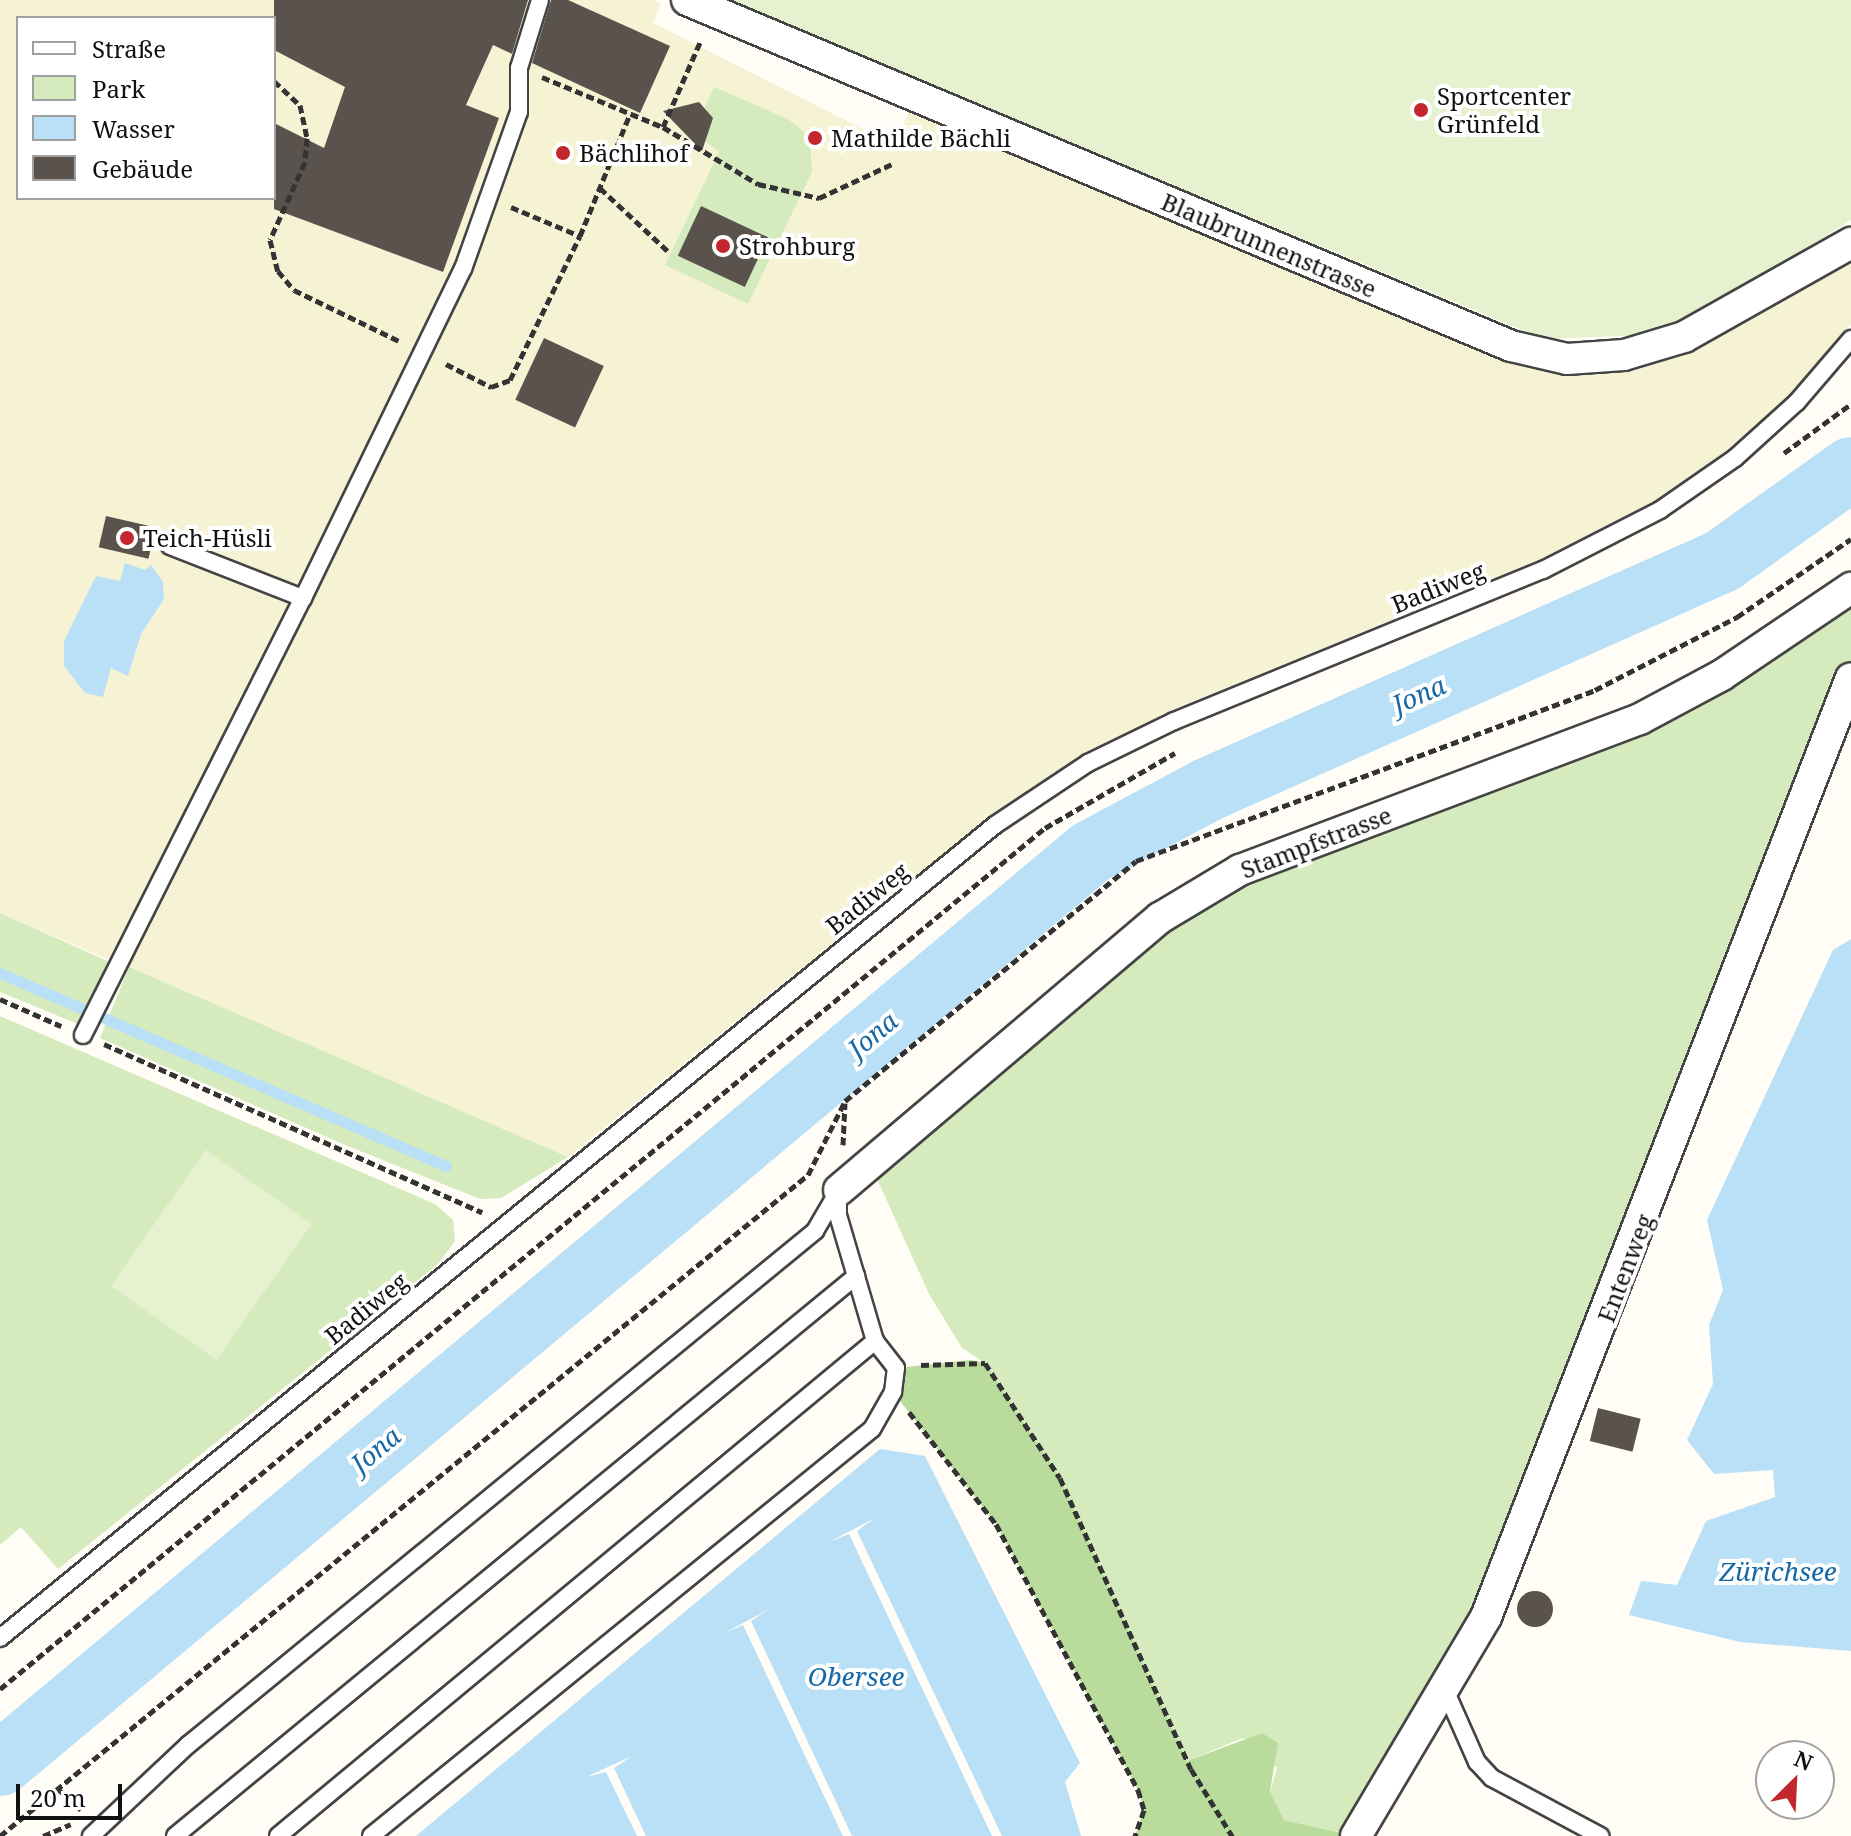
<!DOCTYPE html>
<meta charset="utf-8">
<style>
body{margin:0}
#map{position:relative;width:1851px;height:1836px;overflow:hidden;background:#fffdf5;font-family:"Noto Serif",serif}
div>[style]{position:absolute}
.farmland>*{inset:0;background:#f6f3d4}
.green>*{inset:0;background:#d5ebbd}
.forest>*{inset:0;background:#b9dc9c}
.pitch>*{inset:0;background:#e6f2cf;transform-origin:0 0}
.water>*{inset:0;background:#b9e0f7}
.pier>*{inset:0;background:#fffdf5}
.stream>*{height:11px;margin:-5.5px;padding:0 5.5px;transform-origin:5.5px;border-radius:5.5px;background:#b9e0f7}
.river>*{height:64px;margin:-32px;padding:0 32px;transform-origin:32px;border-radius:32px;background:#b9e0f7}
.building>*{inset:0;background:#5a524d;transform-origin:0 0}
.round{border-radius:50%}
.path>*{height:5px;margin-top:-2.5px;transform-origin:0;background:repeating-linear-gradient(90deg,#333 0 8px,transparent 0 12px)}
.roads{filter:drop-shadow(2px 0 #444) drop-shadow(-2px 0 #444) drop-shadow(0 2px #444) drop-shadow(0 -2px #444)}
.lane>*{height:16px;margin:-8px;padding:0 8px;transform-origin:8px;border-radius:8px;background:#fff}
.street>*{height:30px;margin:-15px;padding:0 15px;transform-origin:15px;border-radius:15px;background:#fff}
.dots>*{width:22px;height:22px;translate:-50% -50%;box-sizing:border-box;border:4px solid #fff;border-radius:50%}
span{translate:-50% -50%;white-space:nowrap;text-align:center;line-height:1.15;-webkit-text-stroke:8px #fff;paint-order:stroke}
.poi-label{font-size:24px;color:#111}
.left{translate:0 -50%;text-align:left}
.street-label{font-size:24px;color:#111}
.water-label{font-size:26px;color:#1768a6;font-style:italic}
.legend{position:absolute;left:16px;top:16px;width:260px;height:184px;box-sizing:border-box;background:#fff;border:2px solid #a0a0a0;margin:0;padding:10px 14px;list-style:none;font-size:24px;color:#111}
.legend li{display:flex;align-items:center;gap:16px;height:40px}
.legend b{width:40px;border:2px solid #a0a0a0}
.north{position:absolute;left:1755px;top:1740px;width:80px;height:80px;box-sizing:border-box;background:#fff;border:2px solid #a0a0a0;border-radius:50%;rotate:24deg;font-size:22px;font-weight:700;line-height:32px;text-align:center;color:#111}
.north::after{content:'';display:block;margin:auto;width:28px;height:36px;background:#c4262e;clip-path:polygon(50% 0,100% 100%,50% 72%,0 100%)}
.scale{position:absolute;left:16px;top:1784px;width:106px;height:36px;box-sizing:border-box;border:4px solid #111;border-top:0;padding-left:10px;font-size:24px;line-height:28px;white-space:nowrap;color:#111;-webkit-text-stroke:6px #fff;paint-order:stroke}
</style>
<div id="map">
<div class="farmland">
<i style="clip-path:polygon(evenodd,0 0,654px 0,661px 3px,653px 23px,895px 145px,911px 106px,1566px 369px,1844px 258px,1851px 261px,1851px 324px,1790px 394px,1728px 449px,1654px 501px,1538px 560px,1169px 711px,1082px 754px,989px 816px,568px 1157px,0 913px,0 0,18px 18px,274px 18px,274px 198px,18px 198px,18px 18px)"></i>
</div>
<div class="green">
<i style="clip-path:polygon(714px 87px,788px 119px,810px 137px,812px 172px,748px 304px,665px 265px,719px 152px,694px 132px)"></i>
<i style="clip-path:polygon(1851px 604px,1851px 689px,1486px 1617px,1356px 1836px,1284px 1820px,1270px 1791px,1277px 1768px,1243px 1738px,1187px 1761px,1060px 1478px,985px 1363px,962px 1348px,929px 1294px,873px 1170px,1177px 923px,1227px 893px,1317px 852px,1605px 749px,1683px 712px)"></i>
<i style="clip-path:polygon(0 913px,112px 963px,78px 1024px,0 992px)"></i>
<i style="clip-path:polygon(129px 967px,568px 1157px,501px 1198px,480px 1199px,350px 1147px,100px 1038px)"></i>
<i style="clip-path:polygon(0 1016px,435px 1204px,453px 1220px,455px 1241px,438px 1264px,58px 1569px,21px 1527px,0 1545px)"></i>
</div>
<div class="forest">
<i style="clip-path:polygon(971px 1360px,985px 1363px,1060px 1478px,1187px 1761px,1262px 1733px,1278px 1743px,1270px 1791px,1284px 1820px,1355px 1836px,1135px 1836px,1144px 1810px,1138px 1790px,996px 1524px,893px 1392px,896px 1368px)"></i>
</div>
<div class="pitch">
<i style="clip-path:polygon(728px 0,1851px 0,1851px 220px,1704px 313px,1647px 335px,1544px 339px)"></i>
<i style="left:206px;top:1150px;width:129px;height:166px;rotate:35deg"></i>
</div>
<div class="water">
<i style="clip-path:polygon(125px 563px,145px 570px,151px 565px,163px 582px,164px 599px,141px 634px,128px 676px,111px 668px,103px 697px,85px 693px,64px 666px,64px 641px,96px 576px,120px 581px)"></i>
<i style="clip-path:polygon(1851px 939px,1851px 1651px,1740px 1642px,1629px 1615px,1641px 1581px,1677px 1585px,1706px 1521px,1775px 1497px,1773px 1470px,1714px 1474px,1687px 1440px,1713px 1384px,1709px 1325px,1723px 1290px,1707px 1220px,1833px 950px)"></i>
<i style="clip-path:polygon(880px 1449px,925px 1456px,1080px 1763px,1065px 1782px,1081px 1836px,416px 1836px)"></i>
</div>
<div class="pier">
<i style="clip-path:polygon(875px 1518px,857px 1531px,1002px 1836px,992px 1836px,849px 1534px,829px 1542px)"></i>
<i style="clip-path:polygon(769px 1609px,751px 1621px,852px 1836px,843px 1836px,743px 1625px,723px 1634px)"></i>
<i style="clip-path:polygon(632px 1756px,614px 1768px,646px 1836px,637px 1836px,606px 1772px,586px 1777px)"></i>
</div>
<div class="stream">
<i style="left:0;top:973px;width:486px;rotate:23.4deg"></i>
</div>
<div class="river">
<i style="left:0;top:1764px;width:1422px;rotate:-39.89deg"></i>
<i style="left:1091px;top:852px;width:132px;rotate:-28.1deg"></i>
<i style="left:1207px;top:790px;width:564px;rotate:-23.97deg"></i>
<i style="left:1722px;top:561px;width:158px;rotate:-35.5deg"></i>
</div>
<div class="building">
<i style="clip-path:polygon(274px 0,528px 0,512px 54px,493px 45px,466px 105px,499px 118px,443px 272px,274px 209px,274px 123px,324px 148px,345px 87px,274px 50px)"></i>
<i style="clip-path:polygon(551px 0,568px 0,670px 46px,640px 113px,532px 63px)"></i>
<i style="clip-path:polygon(699px 102px,713px 118px,702px 151px,663px 111px)"></i>
<i style="left:701px;top:206px;width:74px;height:55px;rotate:25deg"></i>
<i style="left:544px;top:338px;width:66px;height:68px;rotate:25deg"></i>
<i style="left:106px;top:516px;width:51px;height:32px;rotate:13deg"></i>
<i style="left:1598px;top:1408px;width:44px;height:34px;rotate:14deg"></i>
<i class="round" style="left:1517px;top:1591px;width:36px;height:36px"></i>
</div>
<div class="path">
<i style="left:542px;top:77px;width:131px;rotate:22.5deg"></i>
<i style="left:663px;top:127px;width:111px;rotate:31deg"></i>
<i style="left:758px;top:184px;width:63px;rotate:12.9deg"></i>
<i style="left:819px;top:198px;width:83px;rotate:-25deg"></i>
<i style="left:274px;top:81px;width:35px;rotate:43deg"></i>
<i style="left:300px;top:105px;width:34px;rotate:78deg"></i>
<i style="left:307px;top:138px;width:24px;rotate:95deg"></i>
<i style="left:305px;top:162px;width:85px;rotate:114.2deg"></i>
<i style="left:270px;top:240px;width:32px;rotate:76deg"></i>
<i style="left:278px;top:271px;width:25px;rotate:50deg"></i>
<i style="left:294px;top:290px;width:119px;rotate:25.9deg"></i>
<i style="left:663px;top:127px;width:95px;rotate:-66.4deg"></i>
<i style="left:600px;top:188px;width:96px;rotate:42.9deg"></i>
<i style="left:511px;top:207px;width:75px;rotate:22.8deg"></i>
<i style="left:580px;top:236px;width:132px;rotate:-67.7deg"></i>
<i style="left:446px;top:364px;width:51px;rotate:27.1deg"></i>
<i style="left:491px;top:387px;width:20px;rotate:-20deg"></i>
<i style="left:510px;top:380px;width:160px;rotate:-64.1deg"></i>
<i style="left:1784px;top:453px;width:83px;rotate:-36.2deg"></i>
<i style="left:0;top:999px;width:67px;rotate:23.9deg"></i>
<i style="left:104px;top:1044px;width:414px;rotate:24deg"></i>
<i style="left:843px;top:1145px;width:42px;rotate:-87.3deg"></i>
<i style="left:921px;top:1365px;width:64px;rotate:-1.8deg"></i>
<i style="left:985px;top:1363px;width:137px;rotate:56.9deg"></i>
<i style="left:1060px;top:1478px;width:319px;rotate:65.8deg"></i>
<i style="left:1191px;top:1769px;width:79px;rotate:58.5deg"></i>
<i style="left:909px;top:1412px;width:142px;rotate:52.2deg"></i>
<i style="left:996px;top:1524px;width:302px;rotate:61.9deg"></i>
<i style="left:1138px;top:1790px;width:21px;rotate:73deg"></i>
<i style="left:1144px;top:1810px;width:28px;rotate:109deg"></i>
<i style="left:0;top:1689px;width:1354px;rotate:-39.49deg"></i>
<i style="left:1045px;top:828px;width:150px;rotate:-30deg"></i>
<i style="left:58px;top:1789px;width:31px;rotate:42deg"></i>
<i style="left:0;top:1836px;width:1044px;rotate:-39.29deg"></i>
<i style="left:808px;top:1175px;width:83px;rotate:-63.4deg"></i>
<i style="left:845px;top:1101px;width:377px;rotate:-39.5deg"></i>
<i style="left:1136px;top:861px;width:490px;rotate:-20.4deg"></i>
<i style="left:1595px;top:690px;width:160px;rotate:-27.2deg"></i>
<i style="left:1737px;top:617px;width:138px;rotate:-34.4deg"></i>
<i style="left:43px;top:1836px;width:30px;rotate:-23deg"></i>
</div>
<div class="roads">
<div class="lane">
<i style="left:170px;top:546px;width:143px;rotate:21.4deg"></i>
<i style="left:303px;top:598px;width:366px;rotate:-64.1deg"></i>
<i style="left:463px;top:269px;width:167px;rotate:-70.4deg"></i>
<i style="left:519px;top:112px;width:44px;rotate:-90deg"></i>
<i style="left:519px;top:68px;width:71px;rotate:-72.8deg"></i>
<i style="left:83px;top:1035px;width:489px;rotate:-63.3deg"></i>
<i style="left:0;top:1638px;width:1285px;rotate:-39.25deg"></i>
<i style="left:995px;top:825px;width:112px;rotate:-33.7deg"></i>
<i style="left:1088px;top:763px;width:96px;rotate:-26deg"></i>
<i style="left:1174px;top:721px;width:399px;rotate:-22.3deg"></i>
<i style="left:1543px;top:570px;width:131px;rotate:-27.1deg"></i>
<i style="left:1660px;top:510px;width:91px;rotate:-34.7deg"></i>
<i style="left:1735px;top:458px;width:84px;rotate:-42.1deg"></i>
<i style="left:1797px;top:402px;width:83px;rotate:-49.4deg"></i>
<i style="left:1446px;top:1692px;width:77px;rotate:66.1deg"></i>
<i style="left:1477px;top:1762px;width:22px;rotate:47deg"></i>
<i style="left:1492px;top:1778px;width:123px;rotate:28.2deg"></i>
<i style="left:91px;top:1836px;width:133px;rotate:-43.2deg"></i>
<i style="left:188px;top:1745px;width:811px;rotate:-39.34deg"></i>
<i style="left:815px;top:1231px;width:48px;rotate:-59.7deg"></i>
<i style="left:175px;top:1836px;width:882px;rotate:-39.43deg"></i>
<i style="left:278px;top:1836px;width:776px;rotate:-39.66deg"></i>
<i style="left:875px;top:1341px;width:131px;rotate:-106.4deg"></i>
<i style="left:838px;top:1215px;width:19px;rotate:-90deg"></i>
<i style="left:371px;top:1836px;width:645px;rotate:-39.09deg"></i>
<i style="left:872px;top:1429px;width:43px;rotate:-60.4deg"></i>
<i style="left:893px;top:1392px;width:24px;rotate:-83deg"></i>
<i style="left:896px;top:1368px;width:34px;rotate:-128deg"></i>
</div>
<div class="street">
<i style="left:687px;top:0;width:894px;rotate:22.78deg"></i>
<i style="left:1511px;top:346px;width:57px;rotate:13.1deg"></i>
<i style="left:1567px;top:359px;width:57px;rotate:-4deg"></i>
<i style="left:1624px;top:355px;width:63px;rotate:-16.7deg"></i>
<i style="left:1684px;top:337px;width:192px;rotate:-29.4deg"></i>
<i style="left:839px;top:1190px;width:421px;rotate:-40.3deg"></i>
<i style="left:1160px;top:918px;width:93px;rotate:-31deg"></i>
<i style="left:1240px;top:870px;width:428px;rotate:-20.7deg"></i>
<i style="left:1640px;top:719px;width:93px;rotate:-28.2deg"></i>
<i style="left:1722px;top:675px;width:156px;rotate:-34deg"></i>
<i style="left:1356px;top:1836px;width:255px;rotate:-59.3deg"></i>
<i style="left:1486px;top:1617px;width:1007px;rotate:-68.76deg"></i>
</div>
</div>
<div class="dots">
<i style="left:1421px;top:110px;background:#c4262e"></i>
<i style="left:815px;top:138px;background:#c4262e"></i>
<i style="left:563px;top:153px;background:#c4262e"></i>
<i style="left:723px;top:246px;background:#c4262e"></i>
<i style="left:127px;top:538px;background:#c4262e"></i>
</div>
<div class="poi-label">
<span class="left" style="left:1437px;top:110px">Sportcenter<br>Grünfeld</span>
<span class="left" style="left:831px;top:138px">Mathilde Bächli</span>
<span class="left" style="left:579px;top:153px">Bächlihof</span>
<span class="left" style="left:739px;top:246px">Strohburg</span>
<span class="left" style="left:143px;top:538px">Teich-Hüsli</span>
</div>
<div class="street-label">
<span style="left:1269px;top:245px;rotate:23deg">Blaubrunnenstrasse</span>
<span style="left:1438px;top:587px;rotate:-22deg">Badiweg</span>
<span style="left:1316px;top:842px;rotate:-21deg">Stampfstrasse</span>
<span style="left:867px;top:898px;rotate:-39deg">Badiweg</span>
<span style="left:1625px;top:1268px;rotate:-69deg">Entenweg</span>
<span style="left:366px;top:1308px;rotate:-39deg">Badiweg</span>
</div>
<div class="water-label">
<span style="left:1419px;top:695px;rotate:-24deg">Jona</span>
<span style="left:873px;top:1035px;rotate:-40deg">Jona</span>
<span style="left:376px;top:1450px;rotate:-40deg">Jona</span>
<span style="left:1778px;top:1572px">Zürichsee</span>
<span style="left:856px;top:1677px">Obersee</span>
</div>
<ul class="legend">
<li><b style="height:10px;background:#fff"></b>Straße</li>
<li><b style="height:22px;background:#d5ebbd"></b>Park</li>
<li><b style="height:22px;background:#b9e0f7"></b>Wasser</li>
<li><b style="height:22px;background:#5a524d"></b>Gebäude</li>
</ul>
<div class="north">N</div>
<div class="scale">20 m</div>
</div>
